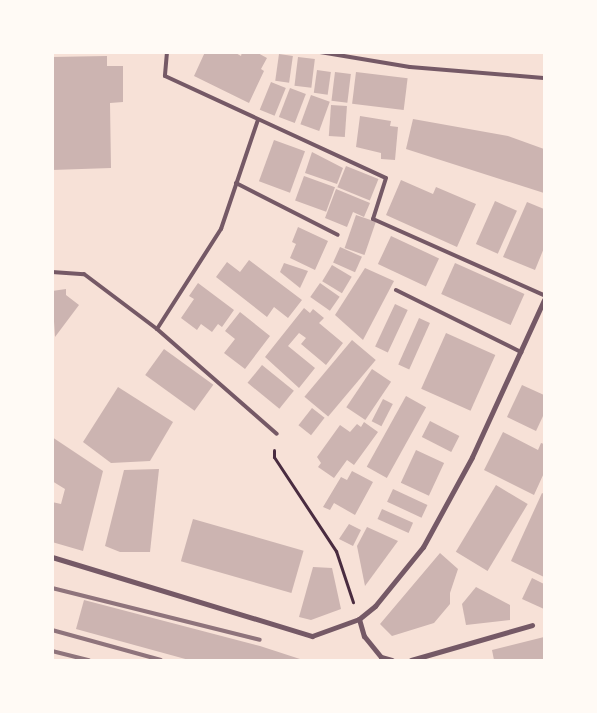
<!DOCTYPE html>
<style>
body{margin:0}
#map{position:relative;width:597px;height:713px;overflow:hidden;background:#f7e1d7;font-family:Roboto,sans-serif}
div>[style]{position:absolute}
.building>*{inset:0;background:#ccb4b1;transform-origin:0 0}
.path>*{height:3px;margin:-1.5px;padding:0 1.5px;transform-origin:1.5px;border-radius:1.5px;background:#4a2c40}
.service>*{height:4px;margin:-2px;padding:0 2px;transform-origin:2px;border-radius:2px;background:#755966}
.minor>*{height:5px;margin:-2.5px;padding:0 2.5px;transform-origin:2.5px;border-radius:2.5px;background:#755966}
.rail>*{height:4px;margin:-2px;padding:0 2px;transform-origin:2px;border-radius:2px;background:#8f747c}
span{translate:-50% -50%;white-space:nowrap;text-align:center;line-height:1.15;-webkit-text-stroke:5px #fffaf5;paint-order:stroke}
.frame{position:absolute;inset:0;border:54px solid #fffaf5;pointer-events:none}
</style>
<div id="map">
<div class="building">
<i style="clip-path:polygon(205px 52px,234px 52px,241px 56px,242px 52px,256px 52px,267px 58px,261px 69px,264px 71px,249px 103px,194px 76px)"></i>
<i style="left:279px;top:54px;width:14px;height:27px;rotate:8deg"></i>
<i style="clip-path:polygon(107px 56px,107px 66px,123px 66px,123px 102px,110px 103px,111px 168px,52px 170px,52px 57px)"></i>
<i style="left:298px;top:57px;width:17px;height:29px;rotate:7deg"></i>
<i style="left:317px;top:70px;width:14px;height:23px;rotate:8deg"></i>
<i style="left:335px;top:72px;width:16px;height:29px;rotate:7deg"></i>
<i style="left:356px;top:72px;width:52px;height:32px;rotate:7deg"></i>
<i style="left:271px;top:82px;width:16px;height:30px;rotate:22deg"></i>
<i style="left:290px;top:88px;width:17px;height:31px;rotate:21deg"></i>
<i style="left:311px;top:95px;width:20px;height:31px;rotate:20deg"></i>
<i style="left:331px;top:105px;width:16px;height:31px;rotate:4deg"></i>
<i style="clip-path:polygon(360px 116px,391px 121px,390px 126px,398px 127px,395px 160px,381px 159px,381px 153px,356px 147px)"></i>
<i style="clip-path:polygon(413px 119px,508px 136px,544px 149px,544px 193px,406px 149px)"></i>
<i style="left:274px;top:140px;width:33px;height:44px;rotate:20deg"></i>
<i style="clip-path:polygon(312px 152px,343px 168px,337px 184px,305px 173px)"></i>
<i style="left:346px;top:166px;width:35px;height:23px;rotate:22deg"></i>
<i style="left:304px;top:176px;width:33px;height:26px;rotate:20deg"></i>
<i style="clip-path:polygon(401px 180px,433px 194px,436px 187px,476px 204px,457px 247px,386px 215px)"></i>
<i style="clip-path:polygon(336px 189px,370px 203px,364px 217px,353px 212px,347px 227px,325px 218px)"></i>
<i style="left:495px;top:201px;width:24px;height:47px;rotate:24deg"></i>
<i style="clip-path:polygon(527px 202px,544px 209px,544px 248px,535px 270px,503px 257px)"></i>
<i style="left:356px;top:215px;width:21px;height:35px;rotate:19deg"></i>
<i style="clip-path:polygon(298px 227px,328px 241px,315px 270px,290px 258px,296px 244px,292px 242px)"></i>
<i style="left:391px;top:236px;width:53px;height:31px;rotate:25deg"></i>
<i style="left:340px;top:247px;width:24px;height:17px;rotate:24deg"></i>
<i style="clip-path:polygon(249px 260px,302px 300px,288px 318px,274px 307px,267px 317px,216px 277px,227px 262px,240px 272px)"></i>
<i style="clip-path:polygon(284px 263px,308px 271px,300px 288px,280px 272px)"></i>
<i style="left:455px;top:263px;width:76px;height:34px;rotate:24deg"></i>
<i style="left:332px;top:265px;width:23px;height:19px;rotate:31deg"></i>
<i style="clip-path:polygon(365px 268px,394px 281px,363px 340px,335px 315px)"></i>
<i style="clip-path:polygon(198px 283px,234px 310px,222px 327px,218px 324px,212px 332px,201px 324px,197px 330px,181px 318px,194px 299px,189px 296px)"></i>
<i style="left:320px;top:283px;width:24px;height:17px;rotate:35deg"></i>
<i style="clip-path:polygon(66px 289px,66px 295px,79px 305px,55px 337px,52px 291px)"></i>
<i style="left:395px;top:304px;width:14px;height:47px;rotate:25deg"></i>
<i style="clip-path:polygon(304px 308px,310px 313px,313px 309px,324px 318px,319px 323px,343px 343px,326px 365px,301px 344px,306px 338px,299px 333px,288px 346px,315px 368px,299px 388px,265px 357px)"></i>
<i style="clip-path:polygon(240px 312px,270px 336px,245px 369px,224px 353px,235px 339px,225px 331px)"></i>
<i style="left:419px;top:318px;width:12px;height:51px;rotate:24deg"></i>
<i style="left:446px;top:333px;width:54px;height:61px;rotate:24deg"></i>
<i style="left:352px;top:340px;width:31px;height:74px;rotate:40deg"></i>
<i style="left:164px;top:349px;width:61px;height:32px;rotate:36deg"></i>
<i style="left:262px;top:365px;width:41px;height:23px;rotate:39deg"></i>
<i style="left:372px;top:369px;width:23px;height:46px;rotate:34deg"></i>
<i style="clip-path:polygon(522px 385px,544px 395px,544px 414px,536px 431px,507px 417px)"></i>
<i style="clip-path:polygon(118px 387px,173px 422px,150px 461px,111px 463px,83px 442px)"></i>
<i style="left:406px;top:396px;width:23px;height:81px;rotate:29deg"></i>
<i style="left:383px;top:399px;width:11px;height:25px;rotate:27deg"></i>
<i style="left:312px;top:408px;width:16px;height:22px;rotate:38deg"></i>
<i style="left:430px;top:421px;width:33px;height:18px;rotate:27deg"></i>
<i style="clip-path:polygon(364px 422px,378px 432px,354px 465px,347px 460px,334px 478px,318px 467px,321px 463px,317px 457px,340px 425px,350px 432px,357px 424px,361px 427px)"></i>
<i style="clip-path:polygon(503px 432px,538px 450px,541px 443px,544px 444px,544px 473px,534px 495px,484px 470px)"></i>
<i style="clip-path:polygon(52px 437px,103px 471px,83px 551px,52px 542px,52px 502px,61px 504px,65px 489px,52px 481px)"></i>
<i style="left:416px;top:450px;width:31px;height:36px;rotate:25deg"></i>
<i style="clip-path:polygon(159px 469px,150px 552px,120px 552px,105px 546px,124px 470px)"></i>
<i style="clip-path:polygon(352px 471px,373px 482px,355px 515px,334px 503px,330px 510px,323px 507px,341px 477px,347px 480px)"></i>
<i style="left:496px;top:485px;width:37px;height:78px;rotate:31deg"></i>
<i style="left:393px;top:489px;width:38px;height:14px;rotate:25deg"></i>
<i style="clip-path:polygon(542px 493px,544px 494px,544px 577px,511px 561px)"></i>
<i style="left:382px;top:509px;width:34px;height:11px;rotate:24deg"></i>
<i style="left:193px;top:519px;width:115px;height:44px;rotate:16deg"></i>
<i style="clip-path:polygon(349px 524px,361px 530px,353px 546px,339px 539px)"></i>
<i style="clip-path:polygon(367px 527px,398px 541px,365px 586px,357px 546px)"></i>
<i style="clip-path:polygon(440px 553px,458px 569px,450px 593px,450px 604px,434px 623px,392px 636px,380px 624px)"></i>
<i style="clip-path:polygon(313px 567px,332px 568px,341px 609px,311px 620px,299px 617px)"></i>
<i style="clip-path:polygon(532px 578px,544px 584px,544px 609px,522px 599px)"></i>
<i style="clip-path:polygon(476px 587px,510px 605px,510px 620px,466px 625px,462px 604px)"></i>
<i style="clip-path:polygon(84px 600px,260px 646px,303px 660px,189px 660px,76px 629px)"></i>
<i style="clip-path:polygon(544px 637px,544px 660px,494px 660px,492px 650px)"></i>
</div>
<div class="path">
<i style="left:274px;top:450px;width:7px;rotate:90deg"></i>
<i style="left:274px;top:457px;width:113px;rotate:56.6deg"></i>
<i style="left:336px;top:551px;width:54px;rotate:71.6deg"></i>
</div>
<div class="service">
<i style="left:167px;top:52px;width:24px;rotate:95deg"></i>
<i style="left:165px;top:76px;width:243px;rotate:24.8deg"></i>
<i style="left:386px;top:178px;width:43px;rotate:107.6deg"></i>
<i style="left:373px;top:219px;width:187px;rotate:24deg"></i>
<i style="left:320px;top:52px;width:91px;rotate:9.5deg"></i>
<i style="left:410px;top:67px;width:134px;rotate:4.7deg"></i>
<i style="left:236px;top:183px;width:114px;rotate:27deg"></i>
<i style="left:52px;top:272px;width:32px;rotate:4deg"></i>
<i style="left:84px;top:274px;width:91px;rotate:37deg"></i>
<i style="left:157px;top:329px;width:159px;rotate:41.2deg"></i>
<i style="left:396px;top:290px;width:140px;rotate:26.4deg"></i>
<i style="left:157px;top:329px;width:119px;rotate:-57.4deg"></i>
<i style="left:221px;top:229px;width:115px;rotate:-71.3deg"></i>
</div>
<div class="minor">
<i style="left:52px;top:557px;width:272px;rotate:16.9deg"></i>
<i style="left:312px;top:636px;width:50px;rotate:-19.9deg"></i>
<i style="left:359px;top:619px;width:21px;rotate:-39deg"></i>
<i style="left:375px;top:606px;width:76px;rotate:-50.9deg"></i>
<i style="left:423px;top:547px;width:102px;rotate:-61.4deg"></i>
<i style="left:472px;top:457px;width:173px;rotate:-65.4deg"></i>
<i style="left:359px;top:619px;width:18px;rotate:74deg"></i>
<i style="left:364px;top:636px;width:27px;rotate:51deg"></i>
<i style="left:381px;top:657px;width:11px;rotate:15deg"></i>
<i style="left:411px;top:660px;width:126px;rotate:-16.1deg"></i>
</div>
<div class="rail">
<i style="left:52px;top:588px;width:214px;rotate:14deg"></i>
<i style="left:52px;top:630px;width:113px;rotate:15.4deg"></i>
<i style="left:52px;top:651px;width:38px;rotate:14deg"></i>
</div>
<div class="frame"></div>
</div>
